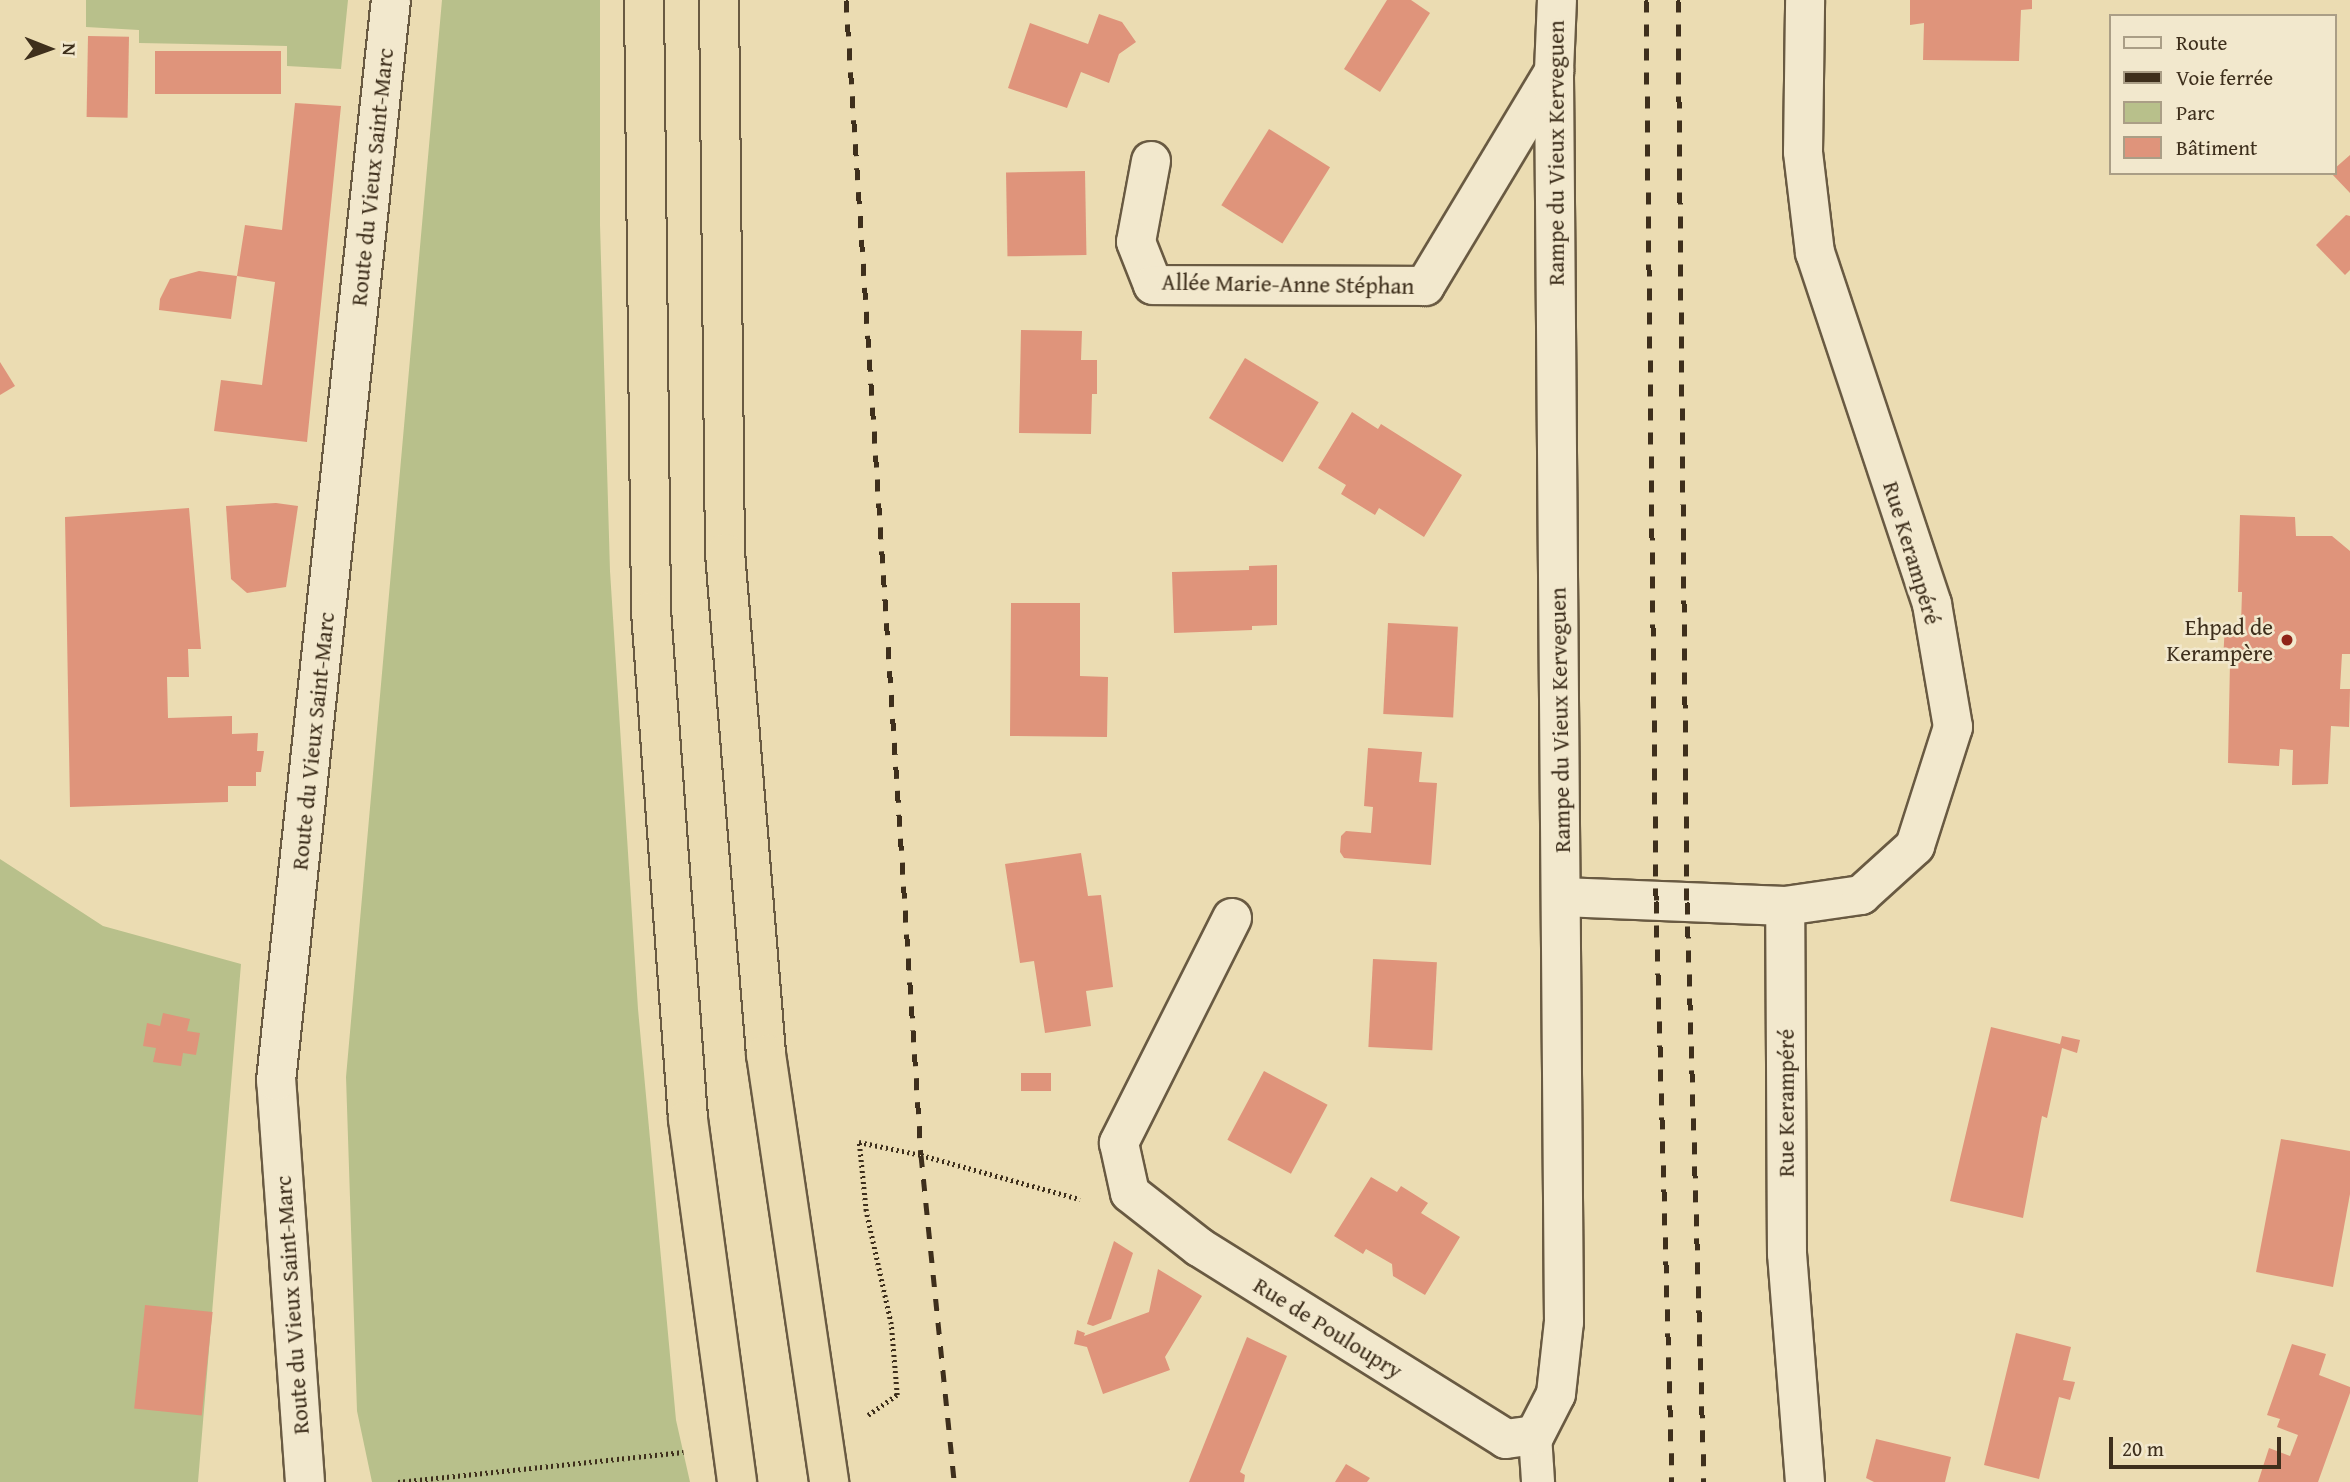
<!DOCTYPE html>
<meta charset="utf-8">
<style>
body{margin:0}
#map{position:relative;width:2350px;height:1482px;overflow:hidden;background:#ebdcb2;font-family:"Gentium Book Plus",serif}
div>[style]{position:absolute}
.green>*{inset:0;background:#b8c08b}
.building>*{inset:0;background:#df947b;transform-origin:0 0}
.path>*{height:4.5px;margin-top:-2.25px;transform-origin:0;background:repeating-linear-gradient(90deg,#3e2f1c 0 2px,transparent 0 5.5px)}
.roads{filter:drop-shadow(2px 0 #695a42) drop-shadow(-2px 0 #695a42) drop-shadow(0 2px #695a42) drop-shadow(0 -2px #695a42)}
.lane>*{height:32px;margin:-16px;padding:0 16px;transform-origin:16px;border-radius:16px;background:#f2e8cd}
.street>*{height:38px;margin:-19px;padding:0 19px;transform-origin:19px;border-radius:19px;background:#f2e8cd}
.highway>*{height:38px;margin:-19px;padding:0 19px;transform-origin:19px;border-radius:19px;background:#ebdcb2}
.rail>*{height:5px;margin-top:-2.5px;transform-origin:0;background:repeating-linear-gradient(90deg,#3e2f1c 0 12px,transparent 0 24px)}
.dots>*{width:19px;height:19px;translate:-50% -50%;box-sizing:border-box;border:4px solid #f2e8cd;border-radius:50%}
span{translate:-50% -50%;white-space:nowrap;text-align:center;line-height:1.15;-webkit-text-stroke:5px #f2e8cd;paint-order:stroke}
.street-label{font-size:23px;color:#3e2f1c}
.poi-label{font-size:23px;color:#3e2f1c}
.right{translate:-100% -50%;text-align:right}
.legend{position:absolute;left:2109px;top:14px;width:228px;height:161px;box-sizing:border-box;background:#f2e8cd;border:2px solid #aa9e86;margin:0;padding:9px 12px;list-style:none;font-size:21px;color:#3e2f1c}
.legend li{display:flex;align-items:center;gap:14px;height:35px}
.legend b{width:35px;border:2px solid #aa9e86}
.north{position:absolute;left:14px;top:14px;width:70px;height:70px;-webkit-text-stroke:5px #f2e8cd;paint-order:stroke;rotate:91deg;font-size:19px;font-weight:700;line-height:28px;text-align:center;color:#3e2f1c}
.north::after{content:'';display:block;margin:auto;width:24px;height:32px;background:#3e2f1c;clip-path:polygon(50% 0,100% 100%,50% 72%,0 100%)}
.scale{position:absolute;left:2109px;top:1437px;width:172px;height:32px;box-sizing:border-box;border:4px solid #3e2f1c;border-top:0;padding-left:9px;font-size:21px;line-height:24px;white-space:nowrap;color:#3e2f1c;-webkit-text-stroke:5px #f2e8cd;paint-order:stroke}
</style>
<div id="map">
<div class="green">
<i style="clip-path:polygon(86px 0,348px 0,341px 69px,287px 66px,287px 46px,139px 43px,139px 30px,86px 27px)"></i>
<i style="clip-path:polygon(442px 0,600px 0,600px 225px,610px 571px,638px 1009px,676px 1420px,690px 1482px,372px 1482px,357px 1411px,346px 1077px)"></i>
<i style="clip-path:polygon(0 859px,103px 926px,241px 964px,198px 1482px,0 1482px)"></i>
</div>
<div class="building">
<i style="clip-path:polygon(1387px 0,1411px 0,1430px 13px,1380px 92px,1344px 69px)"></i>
<i style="clip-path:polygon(1910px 0,2032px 0,2032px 9px,2021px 10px,2019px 61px,1923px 60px,1924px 23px,1910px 25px)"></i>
<i style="clip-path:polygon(1099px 14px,1122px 22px,1136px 42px,1119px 54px,1109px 83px,1081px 72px,1067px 108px,1008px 88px,1030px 23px,1088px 44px)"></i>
<i style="left:88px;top:36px;width:41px;height:81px;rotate:1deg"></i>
<i style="left:155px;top:51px;width:126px;height:43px"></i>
<i style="clip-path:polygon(295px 103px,341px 106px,307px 442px,214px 431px,221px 380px,262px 385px,275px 282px,237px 276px,245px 225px,282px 230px)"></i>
<i style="left:1269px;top:129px;width:72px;height:90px;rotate:32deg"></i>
<i style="clip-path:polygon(2350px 155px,2350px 193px,2331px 173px,2334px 173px,2334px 169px)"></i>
<i style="left:1085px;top:171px;width:84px;height:79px;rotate:89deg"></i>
<i style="clip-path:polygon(2346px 215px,2350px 216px,2350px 270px,2345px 275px,2316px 245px)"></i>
<i style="clip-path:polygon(199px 271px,237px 276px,231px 319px,159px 310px,160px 299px,170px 279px)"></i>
<i style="clip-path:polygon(1021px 330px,1082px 331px,1081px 360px,1097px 360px,1097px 394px,1092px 394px,1091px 434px,1019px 433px)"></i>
<i style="left:1245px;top:358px;width:86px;height:70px;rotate:31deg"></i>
<i style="clip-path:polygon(0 362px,15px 386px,0 395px)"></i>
<i style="clip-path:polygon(1352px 412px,1378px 429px,1381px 424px,1462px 475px,1424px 537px,1379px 508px,1375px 515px,1341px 494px,1346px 485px,1318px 468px)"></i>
<i style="clip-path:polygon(276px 503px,298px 506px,286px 587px,247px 593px,231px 579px,226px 506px)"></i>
<i style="clip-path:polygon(189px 508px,201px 649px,188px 649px,189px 677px,167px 677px,168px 718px,232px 716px,232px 734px,258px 733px,257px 751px,264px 751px,261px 772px,256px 772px,256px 786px,228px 786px,228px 802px,70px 807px,65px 517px)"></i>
<i style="clip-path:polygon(2240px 515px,2295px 517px,2296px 536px,2332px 536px,2350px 551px,2350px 654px,2342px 654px,2340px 689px,2350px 689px,2349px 727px,2331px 726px,2328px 784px,2292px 785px,2293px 750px,2280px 749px,2279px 766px,2228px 763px,2230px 662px,2223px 661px,2225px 624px,2241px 625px,2242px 592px,2238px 592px)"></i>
<i style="clip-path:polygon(1277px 565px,1277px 625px,1252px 626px,1252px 630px,1174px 633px,1172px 572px,1249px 570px,1249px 566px)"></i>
<i style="clip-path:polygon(1011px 603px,1080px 603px,1080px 676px,1108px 677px,1107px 737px,1010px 736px)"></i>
<i style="left:1388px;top:623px;width:70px;height:91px;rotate:3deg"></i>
<i style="clip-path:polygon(1368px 748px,1422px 752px,1419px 782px,1437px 783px,1431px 865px,1344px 858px,1340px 852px,1341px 836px,1346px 831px,1371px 833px,1373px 807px,1364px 806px)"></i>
<i style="clip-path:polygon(1081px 853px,1088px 896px,1101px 895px,1113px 987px,1086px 991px,1091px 1026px,1045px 1033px,1034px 961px,1020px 963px,1005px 864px)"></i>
<i style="left:1373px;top:959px;width:64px;height:88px;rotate:3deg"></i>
<i style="clip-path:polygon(163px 1013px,190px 1019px,187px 1031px,200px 1033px,196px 1055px,183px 1053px,181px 1066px,153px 1062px,156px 1048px,143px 1046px,147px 1023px,160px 1026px)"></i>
<i style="clip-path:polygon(1991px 1027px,2060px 1044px,2062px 1036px,2080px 1040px,2077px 1053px,2062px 1048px,2047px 1118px,2042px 1116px,2023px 1218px,1950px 1201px)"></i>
<i style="left:1264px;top:1071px;width:72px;height:78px;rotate:28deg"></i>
<i style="left:1051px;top:1073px;width:18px;height:30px;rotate:90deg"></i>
<i style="clip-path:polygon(2281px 1139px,2350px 1151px,2350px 1194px,2333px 1287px,2256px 1272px)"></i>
<i style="clip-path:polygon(1371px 1177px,1397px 1192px,1401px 1186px,1428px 1203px,1421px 1213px,1460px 1237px,1425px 1295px,1393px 1276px,1392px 1264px,1366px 1249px,1363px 1254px,1334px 1236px)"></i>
<i style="clip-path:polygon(1114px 1241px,1133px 1253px,1111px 1319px,1093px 1326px,1087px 1324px)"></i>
<i style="clip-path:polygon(1158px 1269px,1202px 1296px,1165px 1357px,1170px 1370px,1103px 1394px,1087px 1347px,1074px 1344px,1077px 1330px,1085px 1333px,1084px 1336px,1149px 1312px)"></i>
<i style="left:145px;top:1305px;width:68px;height:104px;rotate:6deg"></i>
<i style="clip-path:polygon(2016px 1333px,2071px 1347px,2063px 1380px,2075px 1382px,2070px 1400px,2059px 1397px,2039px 1479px,1984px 1465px)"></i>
<i style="clip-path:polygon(1247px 1337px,1287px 1356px,1240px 1472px,1245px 1475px,1244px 1482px,1189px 1482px)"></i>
<i style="clip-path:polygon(2292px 1344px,2326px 1354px,2319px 1375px,2350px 1387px,2350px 1393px,2318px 1482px,2258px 1482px,2269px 1448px,2290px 1456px,2298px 1435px,2277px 1427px,2280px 1419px,2267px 1415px)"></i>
<i style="clip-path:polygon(1876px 1439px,1951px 1457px,1945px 1482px,1874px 1482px,1866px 1478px)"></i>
<i style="clip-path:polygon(1346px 1464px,1370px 1478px,1367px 1482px,1335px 1482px)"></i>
</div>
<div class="path">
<i style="left:868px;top:1415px;width:35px;rotate:-35deg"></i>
<i style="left:897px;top:1395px;width:71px;rotate:-94.8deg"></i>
<i style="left:891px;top:1324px;width:116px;rotate:-102.5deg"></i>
<i style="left:866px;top:1211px;width:69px;rotate:-95.8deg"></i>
<i style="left:859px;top:1142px;width:63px;rotate:11.8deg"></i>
<i style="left:921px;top:1155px;width:165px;rotate:15.5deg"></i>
<i style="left:398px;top:1482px;width:287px;rotate:-6deg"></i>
</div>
<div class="roads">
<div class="lane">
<i style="left:1535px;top:1435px;width:47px;rotate:86.3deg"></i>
</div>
<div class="street">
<i style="left:1151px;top:161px;width:82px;rotate:100.5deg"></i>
<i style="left:1136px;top:242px;width:46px;rotate:68.4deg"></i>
<i style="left:1153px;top:285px;width:272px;rotate:0.2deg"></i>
<i style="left:1425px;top:286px;width:251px;rotate:-59deg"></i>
<i style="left:1562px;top:897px;width:223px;rotate:2.3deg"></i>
<i style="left:1232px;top:918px;width:252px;rotate:116.7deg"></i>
<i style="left:1119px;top:1143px;width:51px;rotate:77.6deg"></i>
<i style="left:1130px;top:1193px;width:88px;rotate:38deg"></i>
<i style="left:1199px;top:1247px;width:362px;rotate:32deg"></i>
<i style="left:1506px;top:1439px;width:29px;rotate:-8deg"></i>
<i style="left:1535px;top:1435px;width:46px;rotate:-62.9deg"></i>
<i style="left:1556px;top:1394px;width:72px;rotate:-83.7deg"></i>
<i style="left:1564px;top:1322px;width:1251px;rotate:-90.46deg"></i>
<i style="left:1554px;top:71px;width:71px;rotate:-87.6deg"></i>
<i style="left:305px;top:1482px;width:402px;rotate:-94.1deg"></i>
<i style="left:276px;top:1081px;width:1087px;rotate:-83.93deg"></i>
<i style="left:1805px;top:1482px;width:229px;rotate:-94.5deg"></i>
<i style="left:1787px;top:1254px;width:348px;rotate:-90.3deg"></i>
<i style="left:1785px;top:906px;width:77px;rotate:-8.2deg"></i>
<i style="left:1861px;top:895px;width:73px;rotate:-42.2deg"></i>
<i style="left:1915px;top:846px;width:125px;rotate:-72.3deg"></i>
<i style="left:1953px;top:727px;width:125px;rotate:-99.7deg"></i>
<i style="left:1932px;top:604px;width:370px;rotate:-108.4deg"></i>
<i style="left:1815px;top:253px;width:102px;rotate:-96.8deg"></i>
<i style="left:1803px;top:152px;width:152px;rotate:-89.2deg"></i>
</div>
<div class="highway">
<i style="left:644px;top:0;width:611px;rotate:89.34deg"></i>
<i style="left:651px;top:611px;width:509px;rotate:85.83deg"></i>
<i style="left:688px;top:1119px;width:366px;rotate:82.3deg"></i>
<i style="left:719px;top:0;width:553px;rotate:89.38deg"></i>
<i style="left:725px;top:553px;width:503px;rotate:85.32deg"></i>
<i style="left:766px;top:1054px;width:433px;rotate:81.6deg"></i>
</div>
</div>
<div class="rail">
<i style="left:846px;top:0;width:1157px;rotate:86.28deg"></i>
<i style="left:921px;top:1155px;width:329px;rotate:84.2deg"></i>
<i style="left:1646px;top:0;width:901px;rotate:89.36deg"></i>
<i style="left:1656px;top:901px;width:581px;rotate:88.42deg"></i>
<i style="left:1678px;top:0;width:902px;rotate:89.43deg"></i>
<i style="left:1687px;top:902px;width:580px;rotate:88.32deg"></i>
</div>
<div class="dots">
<i style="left:2287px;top:640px;background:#8f2418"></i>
</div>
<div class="street-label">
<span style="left:1556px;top:153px;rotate:-90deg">Rampe du Vieux Kerveguen</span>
<span style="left:372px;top:177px;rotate:-84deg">Route du Vieux Saint-Marc</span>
<span style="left:1288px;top:284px;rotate:1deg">Allée Marie-Anne Stéphan</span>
<span style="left:1912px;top:553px;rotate:73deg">Rue Kerampéré</span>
<span style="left:1560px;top:720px;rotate:-91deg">Rampe du Vieux Kerveguen</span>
<span style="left:313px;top:741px;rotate:-84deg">Route du Vieux Saint-Marc</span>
<span style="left:1786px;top:1103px;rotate:-90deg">Rue Kerampéré</span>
<span style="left:292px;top:1305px;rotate:-94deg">Route du Vieux Saint-Marc</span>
<span style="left:1328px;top:1328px;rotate:32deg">Rue de Pouloupry</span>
</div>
<div class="poi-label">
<span class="right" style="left:2273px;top:640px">Ehpad de<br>Kerampère</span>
</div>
<ul class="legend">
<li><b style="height:9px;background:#f2e8cd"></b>Route</li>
<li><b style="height:9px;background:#3e2f1c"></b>Voie ferrée</li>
<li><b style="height:19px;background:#b8c08b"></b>Parc</li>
<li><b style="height:19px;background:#df947b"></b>Bâtiment</li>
</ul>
<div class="north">N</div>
<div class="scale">20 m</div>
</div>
